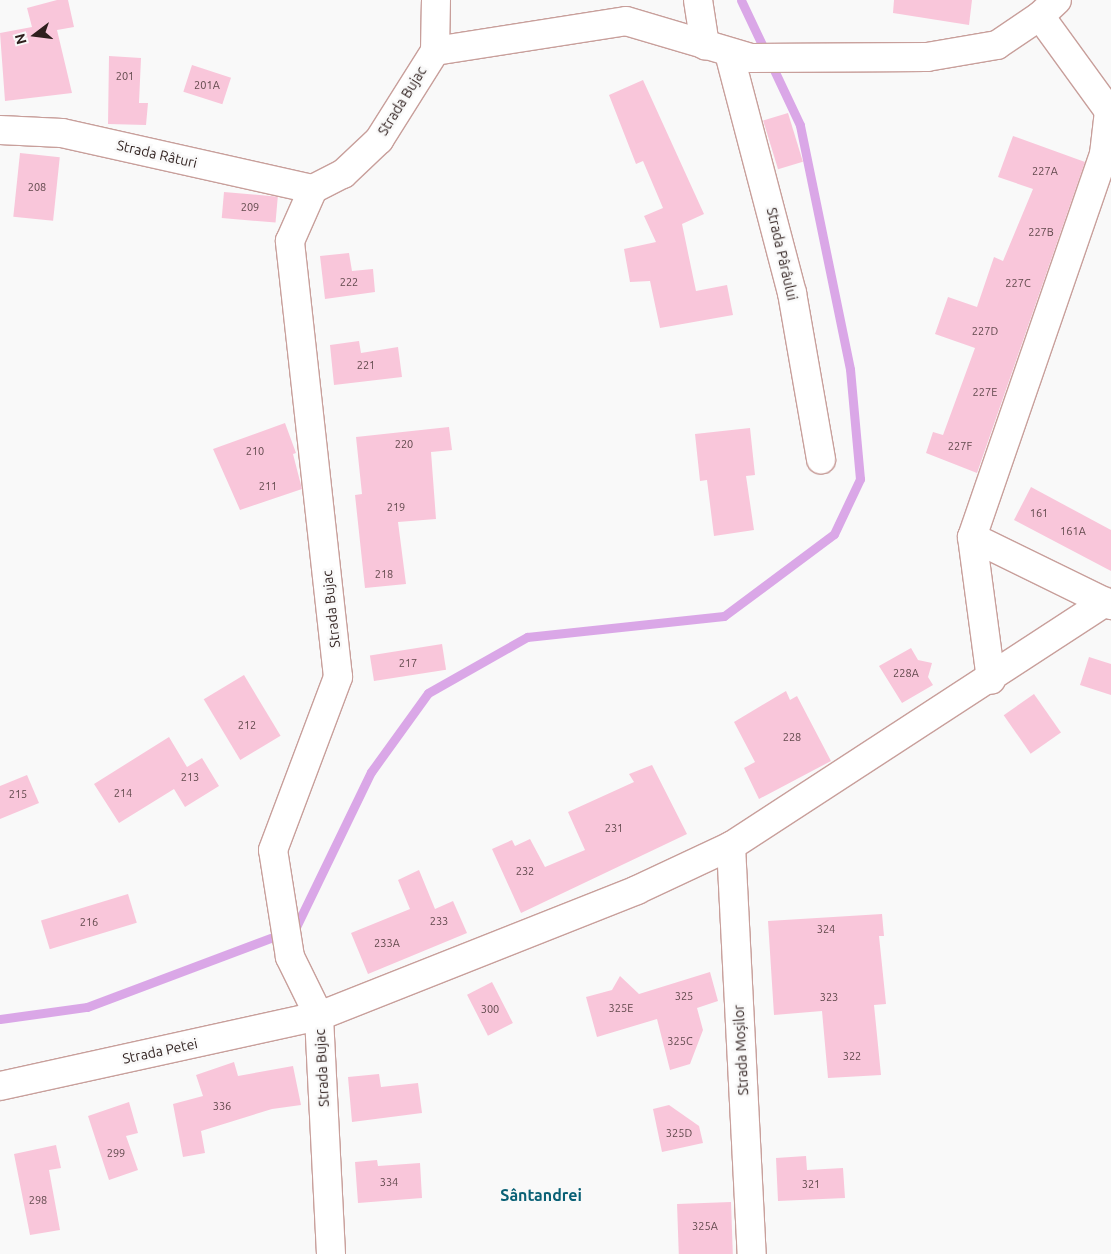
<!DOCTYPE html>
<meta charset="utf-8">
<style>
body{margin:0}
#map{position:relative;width:1111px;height:1254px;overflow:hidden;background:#f9f9f9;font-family:Ubuntu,sans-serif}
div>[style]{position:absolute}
.stream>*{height:9px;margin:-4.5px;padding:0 4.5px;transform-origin:4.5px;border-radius:4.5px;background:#daa7e7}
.building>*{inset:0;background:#f9c6da;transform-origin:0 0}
.roads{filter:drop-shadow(1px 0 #c89f9b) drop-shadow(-1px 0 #c89f9b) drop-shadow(0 1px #c89f9b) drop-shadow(0 -1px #c89f9b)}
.minor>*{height:28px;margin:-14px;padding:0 14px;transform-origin:14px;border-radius:14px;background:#fff}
span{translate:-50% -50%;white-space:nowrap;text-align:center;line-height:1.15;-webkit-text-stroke:5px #f9f9f9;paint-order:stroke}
.number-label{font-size:11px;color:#61494c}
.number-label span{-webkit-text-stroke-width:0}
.street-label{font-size:14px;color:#2e1f1d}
.quarter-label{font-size:16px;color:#096075;font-weight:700}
.north{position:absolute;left:10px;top:10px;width:50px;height:50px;-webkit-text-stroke:4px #f9f9f9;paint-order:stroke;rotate:255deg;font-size:14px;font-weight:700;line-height:20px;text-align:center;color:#2e1f1d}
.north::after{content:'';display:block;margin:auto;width:18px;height:22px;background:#2e1f1d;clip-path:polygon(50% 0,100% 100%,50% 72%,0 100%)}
</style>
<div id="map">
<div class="stream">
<i style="left:0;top:1019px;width:88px;rotate:-7.9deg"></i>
<i style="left:87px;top:1007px;width:222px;rotate:-20.6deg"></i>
<i style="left:295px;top:929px;width:174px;rotate:-64.2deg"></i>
<i style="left:371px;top:772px;width:97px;rotate:-54.2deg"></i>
<i style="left:428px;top:693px;width:114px;rotate:-29.5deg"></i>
<i style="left:527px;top:637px;width:198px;rotate:-6.1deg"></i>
<i style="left:724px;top:616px;width:137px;rotate:-36.7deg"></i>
<i style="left:834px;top:534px;width:61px;rotate:-64.7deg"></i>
<i style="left:860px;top:479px;width:110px;rotate:-95.2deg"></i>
<i style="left:850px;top:369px;width:249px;rotate:-101.6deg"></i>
<i style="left:800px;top:125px;width:138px;rotate:-115.3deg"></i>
</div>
<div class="building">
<i style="clip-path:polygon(57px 0,68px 0,74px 27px,57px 30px,72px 93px,5px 101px,0 33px,32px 27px,27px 8px)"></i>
<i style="clip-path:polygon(894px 0,972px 0,969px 25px,893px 13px)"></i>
<i style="clip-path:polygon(109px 56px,141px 58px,139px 103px,148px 103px,146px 125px,108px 124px)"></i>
<i style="left:192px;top:65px;width:41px;height:28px;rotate:18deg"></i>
<i style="clip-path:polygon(643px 80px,704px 214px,682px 224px,696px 291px,727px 285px,733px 315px,660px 328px,650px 281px,630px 282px,624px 249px,656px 242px,644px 216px,663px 208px,643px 161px,636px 164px,609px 95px)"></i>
<i style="left:788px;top:113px;width:51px;height:26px;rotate:73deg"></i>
<i style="clip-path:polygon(1013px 136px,1085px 162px,977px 473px,926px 453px,933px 432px,943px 435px,975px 348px,935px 334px,948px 297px,977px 307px,994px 257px,1003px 261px,1033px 189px,998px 177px)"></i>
<i style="left:20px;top:153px;width:40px;height:64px;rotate:6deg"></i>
<i style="left:224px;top:192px;width:54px;height:26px;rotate:5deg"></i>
<i style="clip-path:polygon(349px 253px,352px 271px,373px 269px,375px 292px,325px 299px,320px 256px)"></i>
<i style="clip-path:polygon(359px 341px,361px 353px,398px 347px,402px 377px,334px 385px,330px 345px)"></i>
<i style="clip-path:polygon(285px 423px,296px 453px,293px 454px,302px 489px,240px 510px,213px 449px)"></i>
<i style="clip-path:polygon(449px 427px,452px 450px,431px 452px,436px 519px,398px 522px,406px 584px,365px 588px,355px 495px,362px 494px,356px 437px)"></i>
<i style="clip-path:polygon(750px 428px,755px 475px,746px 476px,754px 530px,714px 536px,707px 480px,700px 481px,695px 434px)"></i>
<i style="clip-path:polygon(1031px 487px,1111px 530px,1111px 571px,1014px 520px)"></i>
<i style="left:442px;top:644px;width:26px;height:73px;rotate:81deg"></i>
<i style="clip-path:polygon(911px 648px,918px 660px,932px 663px,928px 677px,933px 685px,902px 703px,879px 666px)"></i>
<i style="clip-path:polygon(1089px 657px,1111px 664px,1111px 695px,1080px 685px)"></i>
<i style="left:244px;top:675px;width:71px;height:47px;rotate:59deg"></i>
<i style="clip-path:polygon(786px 691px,790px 700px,797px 696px,831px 761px,759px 799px,744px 768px,755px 762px,734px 722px)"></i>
<i style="left:1034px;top:694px;width:47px;height:37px;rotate:55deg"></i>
<i style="clip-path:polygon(169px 737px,187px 767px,202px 758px,219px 786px,185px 807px,174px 789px,119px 823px,94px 784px)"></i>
<i style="clip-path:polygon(652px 765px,687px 834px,521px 913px,492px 849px,512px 840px,515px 846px,530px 839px,545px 867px,585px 850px,568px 812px,634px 782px,629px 774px)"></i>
<i style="clip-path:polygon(27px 775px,39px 803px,0 819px,0 786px)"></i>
<i style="clip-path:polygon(419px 870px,435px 909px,453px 901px,467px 933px,368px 974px,351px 933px,410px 909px,398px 880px)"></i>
<i style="left:128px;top:894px;width:30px;height:91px;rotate:73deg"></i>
<i style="clip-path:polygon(882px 914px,884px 936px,879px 936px,886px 1004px,874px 1005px,881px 1075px,828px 1078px,822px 1011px,774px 1015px,768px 921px)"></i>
<i style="clip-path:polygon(710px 972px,718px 1001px,697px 1008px,703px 1030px,690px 1064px,670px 1070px,657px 1019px,597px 1037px,586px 997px,612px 990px,620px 976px,639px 994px)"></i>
<i style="left:492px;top:982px;width:46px;height:28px;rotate:63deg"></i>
<i style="clip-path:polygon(234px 1062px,238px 1076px,293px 1066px,301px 1105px,272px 1109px,201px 1131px,205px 1153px,183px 1157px,173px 1104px,203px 1096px,196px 1075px)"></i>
<i style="clip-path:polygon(379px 1074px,381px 1087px,418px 1083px,422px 1113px,352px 1122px,348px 1077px)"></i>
<i style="clip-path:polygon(129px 1102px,138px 1133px,126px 1136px,138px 1170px,109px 1180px,88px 1116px)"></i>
<i style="clip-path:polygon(669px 1105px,699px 1126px,703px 1143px,662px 1152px,653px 1109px)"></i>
<i style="clip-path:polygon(56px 1145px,61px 1168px,49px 1170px,60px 1230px,30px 1235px,14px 1154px)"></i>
<i style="clip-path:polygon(806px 1156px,807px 1170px,843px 1168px,845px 1198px,778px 1201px,776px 1158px)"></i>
<i style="clip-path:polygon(377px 1160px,378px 1166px,420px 1163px,422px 1198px,358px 1203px,355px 1162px)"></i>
<i style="left:731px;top:1202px;width:52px;height:54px;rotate:88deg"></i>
</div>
<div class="roads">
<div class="minor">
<i style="left:698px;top:0;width:46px;rotate:81.2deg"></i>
<i style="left:1040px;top:16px;width:23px;rotate:-43deg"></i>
<i style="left:435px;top:51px;width:193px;rotate:-8.9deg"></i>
<i style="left:626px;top:21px;width:130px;rotate:16.5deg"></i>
<i style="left:751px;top:58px;width:176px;rotate:-0.3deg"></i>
<i style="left:927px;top:57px;width:71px;rotate:-9.7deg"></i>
<i style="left:997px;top:45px;width:52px;rotate:-34deg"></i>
<i style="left:1040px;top:16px;width:117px;rotate:54deg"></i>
<i style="left:1109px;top:111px;width:43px;rotate:96.6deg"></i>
<i style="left:1104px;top:154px;width:405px;rotate:109deg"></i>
<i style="left:972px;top:537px;width:144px;rotate:82.4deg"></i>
<i style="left:729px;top:53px;width:248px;rotate:75.3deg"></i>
<i style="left:792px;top:293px;width:169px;rotate:80.1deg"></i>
<i style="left:0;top:130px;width:62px;rotate:2.8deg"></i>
<i style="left:62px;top:133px;width:257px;rotate:12.6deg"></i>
<i style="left:972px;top:537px;width:155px;rotate:26.1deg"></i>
<i style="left:731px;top:846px;width:409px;rotate:87.1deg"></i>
<i style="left:0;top:1086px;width:327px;rotate:-12.4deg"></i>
<i style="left:319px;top:1016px;width:342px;rotate:-21.6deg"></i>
<i style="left:637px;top:890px;width:104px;rotate:-25.1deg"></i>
<i style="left:731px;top:846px;width:447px;rotate:-33.1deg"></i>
<i style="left:331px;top:1254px;width:238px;rotate:-92.9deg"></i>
<i style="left:319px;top:1016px;width:66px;rotate:-116.2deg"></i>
<i style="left:290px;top:957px;width:108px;rotate:-99deg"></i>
<i style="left:273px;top:850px;width:185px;rotate:-69.4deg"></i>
<i style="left:338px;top:677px;width:439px;rotate:-96.3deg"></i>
<i style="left:290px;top:241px;width:57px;rotate:-66.1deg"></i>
<i style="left:313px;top:189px;width:34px;rotate:-27deg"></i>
<i style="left:343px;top:174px;width:50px;rotate:-43.4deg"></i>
<i style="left:379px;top:140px;width:105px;rotate:-57.8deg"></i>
<i style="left:435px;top:51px;width:51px;rotate:-88.9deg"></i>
</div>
</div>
<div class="number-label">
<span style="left:125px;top:76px">201</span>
<span style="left:207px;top:85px">201A</span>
<span style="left:1045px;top:171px">227A</span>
<span style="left:37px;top:187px">208</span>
<span style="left:250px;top:207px">209</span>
<span style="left:1041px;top:232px">227B</span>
<span style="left:349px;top:282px">222</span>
<span style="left:1018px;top:283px">227C</span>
<span style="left:985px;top:331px">227D</span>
<span style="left:366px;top:365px">221</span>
<span style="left:985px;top:392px">227E</span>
<span style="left:404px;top:444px">220</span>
<span style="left:960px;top:446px">227F</span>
<span style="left:255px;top:451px">210</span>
<span style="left:268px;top:486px">211</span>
<span style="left:396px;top:507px">219</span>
<span style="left:1039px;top:513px">161</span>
<span style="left:1073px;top:531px">161A</span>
<span style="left:384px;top:574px">218</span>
<span style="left:408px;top:663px">217</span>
<span style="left:906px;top:673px">228A</span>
<span style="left:247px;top:725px">212</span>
<span style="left:792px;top:737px">228</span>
<span style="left:190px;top:777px">213</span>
<span style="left:123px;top:793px">214</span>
<span style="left:18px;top:794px">215</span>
<span style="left:614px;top:828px">231</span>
<span style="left:525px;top:871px">232</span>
<span style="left:439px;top:921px">233</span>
<span style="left:89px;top:922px">216</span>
<span style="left:826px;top:929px">324</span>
<span style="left:387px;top:943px">233A</span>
<span style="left:684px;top:996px">325</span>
<span style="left:829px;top:997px">323</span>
<span style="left:621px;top:1008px">325E</span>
<span style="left:490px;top:1009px">300</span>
<span style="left:680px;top:1041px">325C</span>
<span style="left:852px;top:1056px">322</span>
<span style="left:222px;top:1106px">336</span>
<span style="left:679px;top:1133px">325D</span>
<span style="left:116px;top:1153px">299</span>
<span style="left:389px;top:1182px">334</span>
<span style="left:811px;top:1184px">321</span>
<span style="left:38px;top:1200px">298</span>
<span style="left:705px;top:1226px">325A</span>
</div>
<div class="street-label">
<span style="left:402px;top:101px;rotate:-58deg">Strada Bujac</span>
<span style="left:157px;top:154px;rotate:13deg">Strada Râturi</span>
<span style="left:782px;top:254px;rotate:77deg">Strada Pârâului</span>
<span style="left:331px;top:609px;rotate:-96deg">Strada Bujac</span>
<span style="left:741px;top:1050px;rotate:-93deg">Strada Moșilor</span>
<span style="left:160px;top:1051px;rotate:-12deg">Strada Petei</span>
<span style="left:322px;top:1068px;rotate:-93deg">Strada Bujac</span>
</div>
<div class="quarter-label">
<span style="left:541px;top:1195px">Sântandrei</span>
</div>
<div class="north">N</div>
</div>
